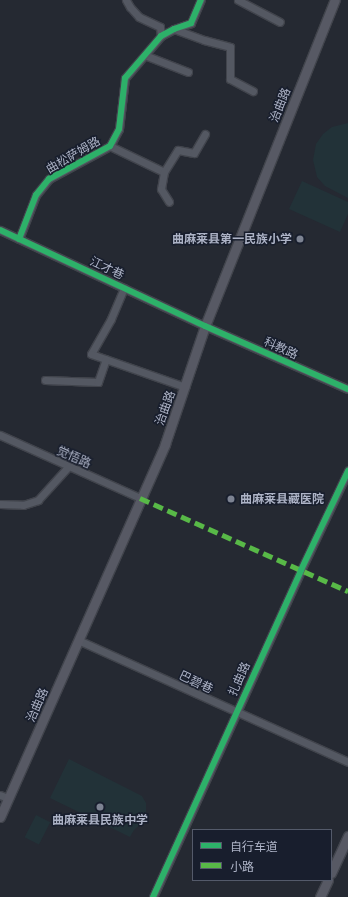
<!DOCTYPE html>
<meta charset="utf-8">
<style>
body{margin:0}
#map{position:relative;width:348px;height:897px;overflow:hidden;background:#252932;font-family:Mulish,"Noto Sans SC",sans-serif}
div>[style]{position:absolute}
.green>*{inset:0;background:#223238;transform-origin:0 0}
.roads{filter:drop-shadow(1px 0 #41444c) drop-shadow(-1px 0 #41444c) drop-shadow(0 1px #41444c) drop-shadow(0 -1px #41444c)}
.minor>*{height:7px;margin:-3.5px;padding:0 3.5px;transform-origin:3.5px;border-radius:3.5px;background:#545862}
.major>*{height:9px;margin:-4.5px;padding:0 4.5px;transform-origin:4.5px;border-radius:4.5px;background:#575964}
.quiet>*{height:5px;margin-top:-2.5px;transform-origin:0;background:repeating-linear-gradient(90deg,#58b947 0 10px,transparent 0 15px)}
.cycleway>*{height:6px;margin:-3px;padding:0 3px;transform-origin:3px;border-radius:3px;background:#2db169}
.dots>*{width:11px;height:11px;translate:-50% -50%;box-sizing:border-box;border:2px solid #181e2d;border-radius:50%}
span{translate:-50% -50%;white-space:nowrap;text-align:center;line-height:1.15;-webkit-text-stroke:3px #181e2d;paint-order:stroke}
.street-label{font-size:12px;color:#adb3c6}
.poi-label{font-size:12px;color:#adb3c6;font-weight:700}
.right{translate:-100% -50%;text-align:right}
.left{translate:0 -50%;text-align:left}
.legend{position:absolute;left:192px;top:829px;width:140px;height:52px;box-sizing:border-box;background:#181e2d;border:1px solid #545a6a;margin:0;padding:5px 7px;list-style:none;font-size:12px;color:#adb3c6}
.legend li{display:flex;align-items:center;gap:8px;height:20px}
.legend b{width:20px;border:1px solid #545a6a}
</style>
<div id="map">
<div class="green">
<i style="clip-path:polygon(348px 123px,348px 198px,325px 186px,317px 177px,313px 160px,316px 144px,323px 134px,332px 127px)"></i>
<i style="clip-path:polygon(302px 181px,348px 202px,348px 214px,340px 232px,289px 209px)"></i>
<i style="clip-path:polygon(69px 759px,142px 796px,146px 803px,146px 814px,143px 822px,134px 830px,130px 837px,50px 798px)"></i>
<i style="left:36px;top:815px;width:16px;height:25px;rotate:27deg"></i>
</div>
<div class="roads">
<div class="minor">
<i style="left:126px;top:0;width:8px;rotate:60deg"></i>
<i style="left:130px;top:7px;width:13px;rotate:48deg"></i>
<i style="left:139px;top:17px;width:23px;rotate:25deg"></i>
<i style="left:160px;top:27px;width:9px;rotate:84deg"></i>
<i style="left:238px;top:0;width:47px;rotate:27.6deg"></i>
<i style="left:174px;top:29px;width:32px;rotate:20deg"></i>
<i style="left:204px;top:40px;width:27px;rotate:15deg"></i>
<i style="left:230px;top:47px;width:32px;rotate:90deg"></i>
<i style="left:230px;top:79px;width:26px;rotate:28deg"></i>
<i style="left:147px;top:56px;width:44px;rotate:21.3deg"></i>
<i style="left:110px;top:146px;width:60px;rotate:25.7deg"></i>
<i style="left:164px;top:172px;width:26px;rotate:-58deg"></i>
<i style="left:178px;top:150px;width:16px;rotate:11deg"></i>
<i style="left:194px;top:153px;width:22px;rotate:-60deg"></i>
<i style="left:164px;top:172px;width:17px;rotate:100deg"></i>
<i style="left:161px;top:189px;width:15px;rotate:58deg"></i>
<i style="left:0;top:230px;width:226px;rotate:25.1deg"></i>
<i style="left:205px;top:326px;width:156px;rotate:23.8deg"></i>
<i style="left:19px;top:239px;width:47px;rotate:-68.9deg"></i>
<i style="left:36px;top:195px;width:21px;rotate:-51deg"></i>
<i style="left:49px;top:179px;width:69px;rotate:-28.4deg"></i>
<i style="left:110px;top:146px;width:19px;rotate:-62deg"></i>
<i style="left:119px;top:129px;width:51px;rotate:-83.3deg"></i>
<i style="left:125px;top:78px;width:55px;rotate:-49.4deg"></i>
<i style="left:161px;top:36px;width:15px;rotate:-28deg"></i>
<i style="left:174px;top:29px;width:18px;rotate:-19deg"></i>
<i style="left:191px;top:23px;width:25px;rotate:-67deg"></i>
<i style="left:124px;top:288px;width:34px;rotate:113deg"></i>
<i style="left:111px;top:319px;width:40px;rotate:119.7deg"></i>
<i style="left:91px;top:354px;width:100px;rotate:19.3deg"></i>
<i style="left:45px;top:380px;width:53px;rotate:2.2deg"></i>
<i style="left:98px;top:382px;width:24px;rotate:-71deg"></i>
<i style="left:0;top:435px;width:154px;rotate:24.2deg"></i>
<i style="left:0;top:504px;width:23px;rotate:2deg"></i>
<i style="left:23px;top:505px;width:16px;rotate:-18deg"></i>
<i style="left:38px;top:500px;width:45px;rotate:-47.7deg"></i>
<i style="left:78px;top:640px;width:296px;rotate:24.3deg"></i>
<i style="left:0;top:795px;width:9px;rotate:21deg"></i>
<i style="left:153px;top:897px;width:359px;rotate:-65.6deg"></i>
<i style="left:301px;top:570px;width:110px;rotate:-64.6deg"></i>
</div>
<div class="major">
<i style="left:0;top:817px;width:408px;rotate:-66.1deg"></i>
<i style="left:165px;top:444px;width:125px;rotate:-71.3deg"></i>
<i style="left:205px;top:326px;width:351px;rotate:-68.3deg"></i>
<i style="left:331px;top:873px;width:41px;rotate:-65.3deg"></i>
<i style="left:320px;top:897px;width:19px;rotate:-65deg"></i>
</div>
</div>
<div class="quiet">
<i style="left:140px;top:498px;width:228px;rotate:24.1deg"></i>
</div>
<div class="cycleway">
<i style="left:0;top:230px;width:226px;rotate:25.1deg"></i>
<i style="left:205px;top:326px;width:156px;rotate:23.8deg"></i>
<i style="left:19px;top:239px;width:47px;rotate:-68.9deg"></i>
<i style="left:36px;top:195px;width:21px;rotate:-51deg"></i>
<i style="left:49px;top:179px;width:69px;rotate:-28.4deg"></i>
<i style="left:110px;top:146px;width:19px;rotate:-62deg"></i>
<i style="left:119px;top:129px;width:51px;rotate:-83.3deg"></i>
<i style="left:125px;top:78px;width:55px;rotate:-49.4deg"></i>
<i style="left:161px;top:36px;width:15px;rotate:-28deg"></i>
<i style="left:174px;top:29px;width:18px;rotate:-19deg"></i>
<i style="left:191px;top:23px;width:25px;rotate:-67deg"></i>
<i style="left:153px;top:897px;width:359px;rotate:-65.6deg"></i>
<i style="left:301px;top:570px;width:110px;rotate:-64.6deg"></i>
</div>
<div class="dots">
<i style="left:300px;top:239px;background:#7d8392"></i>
<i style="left:231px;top:499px;background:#7d8392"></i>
<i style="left:100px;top:807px;background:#7d8392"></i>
</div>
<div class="street-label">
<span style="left:280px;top:105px;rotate:-68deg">治曲路</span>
<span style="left:73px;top:155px;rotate:-30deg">曲松萨姆路</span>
<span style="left:107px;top:268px;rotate:25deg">江才巷</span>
<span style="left:281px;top:348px;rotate:24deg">科教路</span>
<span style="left:165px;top:408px;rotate:-70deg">治曲路</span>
<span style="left:74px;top:457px;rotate:24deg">觉悟路</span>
<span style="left:239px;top:679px;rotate:-66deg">扎曲路</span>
<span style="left:196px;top:682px;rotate:25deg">巴碧巷</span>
<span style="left:37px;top:705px;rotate:-66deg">治曲路</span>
</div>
<div class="poi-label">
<span class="right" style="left:292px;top:239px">曲麻莱县第一民族小学</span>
<span class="left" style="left:240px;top:499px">曲麻莱县藏医院</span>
<span style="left:100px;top:820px">曲麻莱县民族中学</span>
</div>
<ul class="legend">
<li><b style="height:5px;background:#2db169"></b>自行车道</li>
<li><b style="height:5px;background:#58b947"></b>小路</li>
</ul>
</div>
